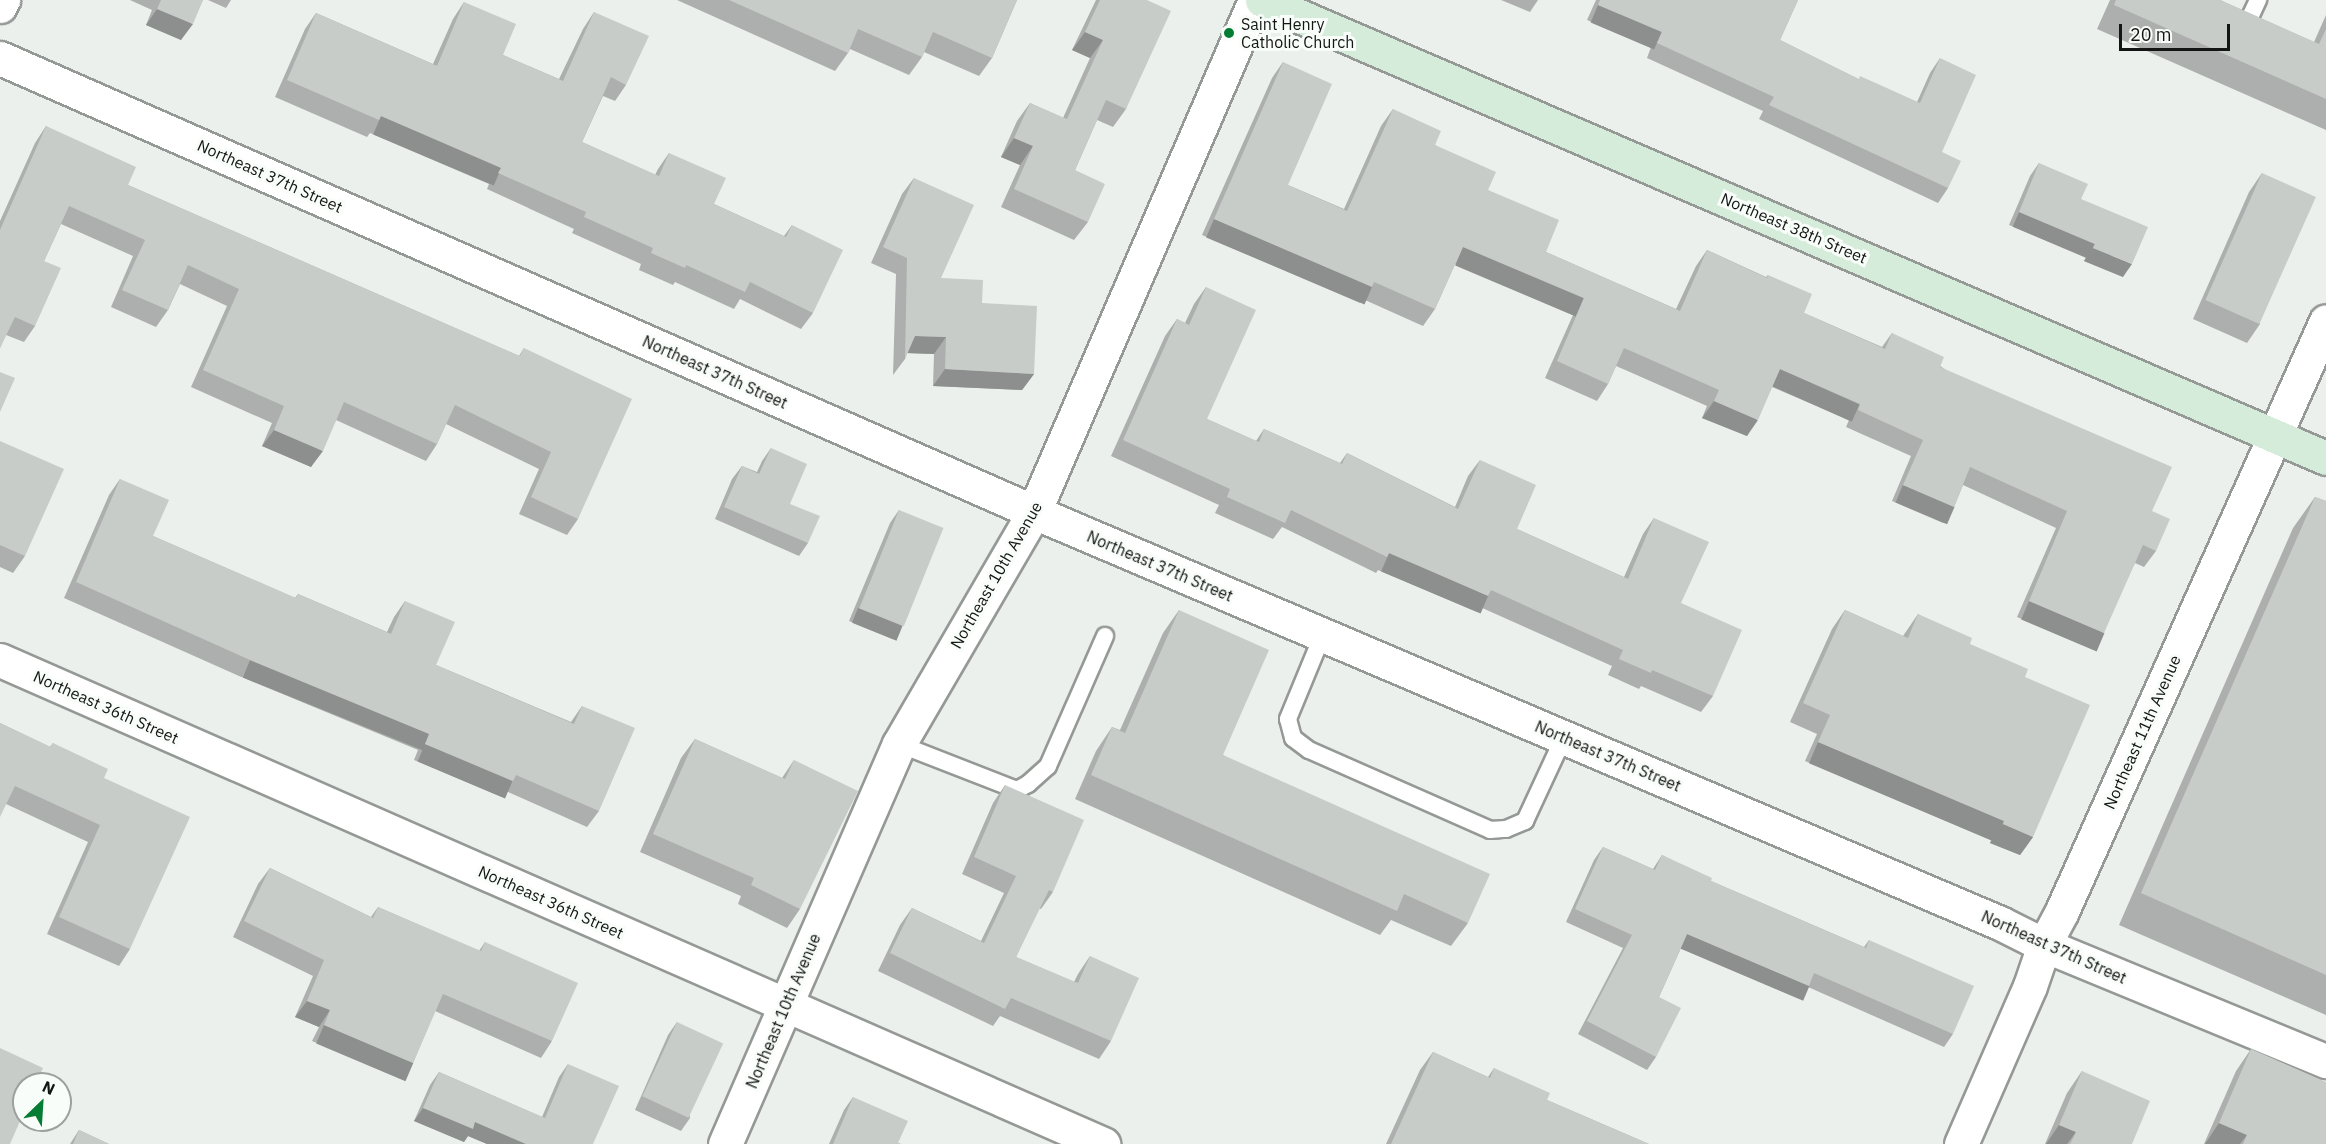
<!DOCTYPE html>
<style>
body{margin:0}
#map{position:relative;width:2326px;height:1144px;overflow:hidden;background:#ecf0ed;font-family:"IBM Plex Sans",sans-serif}
div>[style]{position:absolute}
.roads{filter:drop-shadow(2px 0 #959996) drop-shadow(-2px 0 #959996) drop-shadow(0 2px #959996) drop-shadow(0 -2px #959996)}
.lane>*{height:16px;margin:-8px;padding:0 8px;transform-origin:8px;border-radius:8px;background:#fff}
.street>*{height:33px;margin:-16.5px;padding:0 16.5px;transform-origin:16.5px;border-radius:16.5px;background:#fff}
.secondary>*{height:33px;margin:-16.5px;padding:0 16.5px;transform-origin:16.5px;border-radius:16.5px;background:#d4ecd9}
.wall>*{inset:0;background:#acafad}
.shaded-wall>*{inset:0;background:#8c8f8d;transform-origin:0 0}
.building>*{inset:0;background:#c8ccc9;transform-origin:0 0}
.dots>*{width:16px;height:16px;translate:-50% -50%;box-sizing:border-box;border:3px solid #f9fdfa;border-radius:50%}
span{translate:-50% -50%;white-space:nowrap;text-align:center;line-height:1.15;-webkit-text-stroke:6px #f9fdfa;paint-order:stroke}
.poi-label{font-size:16px;color:#131514}
.left{translate:0 -50%;text-align:left}
.street-label{font-size:16px;color:#131514}
.north{position:absolute;left:12px;top:1072px;width:60px;height:60px;box-sizing:border-box;background:#f9fdfa;border:2px solid #9da09e;border-radius:50%;rotate:25deg;font-size:16px;font-weight:700;line-height:24px;text-align:center;color:#131514}
.north::after{content:'';display:block;margin:auto;width:21px;height:27px;background:#047c33;clip-path:polygon(50% 0,100% 100%,50% 72%,0 100%)}
.scale{position:absolute;left:2119px;top:24px;width:111px;height:27px;box-sizing:border-box;border:3px solid #131514;border-top:0;padding-left:8px;font-size:18px;line-height:21px;white-space:nowrap;color:#131514;-webkit-text-stroke:4px #f9fdfa;paint-order:stroke}
</style>
<div id="map">
<div class="roads">
<div class="lane">
<i style="left:2251px;top:15px;width:17px;rotate:-65deg"></i>
<i style="left:1323px;top:634px;width:92px;rotate:112.4deg"></i>
<i style="left:1288px;top:719px;width:20px;rotate:75deg"></i>
<i style="left:1293px;top:738px;width:20px;rotate:37deg"></i>
<i style="left:1309px;top:750px;width:198px;rotate:23.8deg"></i>
<i style="left:1490px;top:830px;width:16px;rotate:-4deg"></i>
<i style="left:1506px;top:829px;width:21px;rotate:-23deg"></i>
<i style="left:1525px;top:821px;width:93px;rotate:-65.1deg"></i>
<i style="left:899px;top:744px;width:127px;rotate:21.3deg"></i>
<i style="left:1017px;top:790px;width:13px;rotate:-29deg"></i>
<i style="left:1028px;top:784px;width:27px;rotate:-42deg"></i>
<i style="left:1048px;top:766px;width:142px;rotate:-66.3deg"></i>
</div>
<div class="street">
<i style="left:0;top:6px;width:7px;rotate:-63deg"></i>
<i style="left:0;top:58px;width:1129px;rotate:23.7deg"></i>
<i style="left:1034px;top:512px;width:1050px;rotate:23.05deg"></i>
<i style="left:2000px;top:923px;width:49px;rotate:26.6deg"></i>
<i style="left:2044px;top:945px;width:305px;rotate:22.4deg"></i>
<i style="left:0;top:660px;width:1205px;rotate:23.69deg"></i>
<i style="left:725px;top:1144px;width:436px;rotate:-66.5deg"></i>
<i style="left:899px;top:744px;width:268px;rotate:-59.8deg"></i>
<i style="left:1034px;top:512px;width:558px;rotate:-66.65deg"></i>
<i style="left:1961px;top:1144px;width:172px;rotate:-66.4deg"></i>
<i style="left:2030px;top:986px;width:43px;rotate:-71.1deg"></i>
<i style="left:2044px;top:945px;width:38px;rotate:-62deg"></i>
<i style="left:2062px;top:911px;width:646px;rotate:-65.89deg"></i>
</div>
<div class="secondary">
<i style="left:1262px;top:0;width:1158px;rotate:23.29deg"></i>
</div>
</div>
<div class="wall">
<i style="clip-path:polygon(130px 0,203px 0,181px 40px,146px 25px,152px 10px)"></i>
<i style="clip-path:polygon(208px 0,231px 0,226px 8px)"></i>
<i style="clip-path:polygon(677px 0,1017px 0,992px 58px,979px 76px,924px 52px,922px 57px,909px 75px,850px 49px,848px 53px,835px 71px)"></i>
<i style="clip-path:polygon(1096px 0,1147px 0,1126px 109px,1113px 127px,1097px 120px,1075px 170px,1088px 222px,1074px 240px,1001px 207px,1020px 165px,1001px 157px,1017px 121px,1030px 103px,1063px 118px,1090px 58px,1072px 50px)"></i>
<i style="clip-path:polygon(1501px 0,1538px 0,1530px 12px)"></i>
<i style="clip-path:polygon(1596px 0,1798px 0,1780px 40px,1858px 79px,1917px 102px,1930px 73px,1940px 58px,1942px 152px,1948px 188px,1938px 203px,1759px 119px,1763px 111px,1647px 58px,1651px 47px,1587px 20px)"></i>
<i style="clip-path:polygon(2110px 0,2220px 0,2314px 42px,2326px 15px,2326px 130px,2097px 29px)"></i>
<i style="clip-path:polygon(464px 2px,503px 55px,559px 79px,583px 29px,594px 12px,626px 85px,615px 101px,603px 96px,582px 142px,655px 175px,658px 169px,669px 153px,714px 204px,784px 236px,792px 225px,813px 313px,801px 329px,740px 299px,734px 309px,675px 282px,673px 285px,639px 270px,641px 264px,572px 233px,574px 229px,487px 189px,489px 184px,370px 133px,367px 137px,275px 97px,305px 29px,316px 13px,433px 64px,453px 19px)"></i>
<i style="clip-path:polygon(1283px 62px,1288px 185px,1344px 209px,1381px 126px,1393px 109px,1488px 190px,1546px 252px,1676px 309px,1696px 266px,1707px 250px,1766px 277px,1768px 275px,1804px 313px,1882px 347px,1892px 333px,2152px 511px,2156px 551px,2144px 567px,2135px 563px,2092px 649px,2017px 617px,2056px 528px,1963px 485px,1954px 507px,1943px 523px,1892px 501px,1911px 456px,1846px 427px,1849px 420px,1772px 387px,1747px 436px,1702px 418px,1707px 406px,1616px 366px,1608px 384px,1597px 401px,1545px 378px,1573px 315px,1455px 264px,1435px 309px,1423px 326px,1363px 299px,1360px 303px,1202px 235px,1272px 78px)"></i>
<i style="clip-path:polygon(46px 126px,128px 185px,519px 356px,524px 348px,578px 519px,567px 535px,519px 514px,539px 469px,446px 424px,437px 444px,426px 461px,336px 420px,311px 467px,262px 446px,272px 423px,191px 387px,227px 306px,180px 284px,168px 310px,156px 327px,111px 307px,133px 256px,61px 224px,44px 261px,35px 326px,24px 342px,6px 335px,0 348px,0 221px,35px 143px)"></i>
<i style="clip-path:polygon(2039px 163px,2081px 199px,2123px 277px,2084px 261px,2086px 257px,2009px 225px,2030px 176px)"></i>
<i style="clip-path:polygon(2262px 173px,2260px 324px,2247px 343px,2193px 319px,2249px 192px)"></i>
<i style="clip-path:polygon(914px 178px,941px 278px,982px 303px,1034px 374px,1022px 390px,933px 386px,934px 354px,907px 353px,905px 359px,893px 375px,896px 274px,871px 263px,902px 194px)"></i>
<i style="clip-path:polygon(1206px 287px,1207px 419px,1256px 441px,1264px 429px,1340px 463px,1347px 453px,1455px 507px,1468px 476px,1480px 460px,1517px 529px,1624px 577px,1643px 534px,1654px 518px,1681px 603px,1713px 696px,1701px 712px,1641px 686px,1639px 689px,1608px 675px,1612px 666px,1480px 607px,1477px 612px,1378px 570px,1376px 573px,1282px 527px,1273px 539px,1215px 513px,1219px 505px,1111px 456px,1165px 336px,1177px 319px,1185px 323px,1194px 304px)"></i>
<i style="clip-path:polygon(0 441px,25px 556px,13px 573px,0 567px)"></i>
<i style="clip-path:polygon(771px 448px,790px 504px,808px 543px,799px 556px,715px 519px,732px 479px,742px 466px,757px 472px,762px 461px)"></i>
<i style="clip-path:polygon(120px 479px,153px 536px,295px 598px,298px 594px,387px 632px,394px 617px,405px 601px,436px 665px,571px 722px,582px 706px,599px 811px,587px 827px,506px 791px,502px 797px,414px 760px,418px 750px,239px 676px,64px 598px,109px 495px)"></i>
<i style="clip-path:polygon(2315px 497px,2326px 501px,2326px 1015px,2119px 925px,2293px 528px)"></i>
<i style="clip-path:polygon(899px 510px,902px 626px,893px 639px,849px 621px,890px 523px)"></i>
<i style="clip-path:polygon(1179px 610px,1223px 755px,1468px 923px,1451px 946px,1391px 920px,1380px 935px,1075px 799px,1096px 751px,1112px 727px,1120px 730px,1163px 633px)"></i>
<i style="clip-path:polygon(1845px 610px,1903px 636px,1918px 614px,2025px 677px,2033px 837px,2020px 855px,1990px 843px,1991px 840px,1805px 761px,1817px 734px,1790px 722px,1832px 629px)"></i>
<i style="clip-path:polygon(0 723px,50px 747px,53px 743px,104px 778px,130px 949px,119px 966px,47px 934px,88px 842px,6px 804px)"></i>
<i style="clip-path:polygon(695px 739px,782px 778px,794px 760px,800px 909px,787px 928px,738px 904px,741px 896px,640px 852px,681px 758px)"></i>
<i style="clip-path:polygon(1005px 785px,1053px 892px,1041px 909px,1039px 908px,1016px 957px,1074px 982px,1078px 974px,1090px 956px,1111px 1041px,1099px 1059px,1000px 1016px,993px 1026px,878px 971px,900px 925px,912px 908px,981px 941px,1004px 893px,962px 874px,993px 803px)"></i>
<i style="clip-path:polygon(1603px 847px,1653px 869px,1662px 855px,1711px 881px,1864px 947px,1869px 940px,1953px 1034px,1944px 1047px,1808px 987px,1800px 999px,1681px 948px,1659px 997px,1656px 1057px,1647px 1070px,1578px 1034px,1623px 948px,1566px 922px,1594px 860px)"></i>
<i style="clip-path:polygon(270px 868px,371px 917px,378px 907px,479px 951px,485px 942px,552px 1041px,541px 1058px,435px 1011px,413px 1063px,402px 1079px,312px 1041px,319px 1027px,295px 1017px,313px 976px,233px 937px,258px 884px)"></i>
<i style="clip-path:polygon(677px 1022px,690px 1118px,681px 1131px,635px 1110px,668px 1035px)"></i>
<i style="clip-path:polygon(2251px 1049px,2326px 1144px,2204px 1144px,2236px 1071px)"></i>
<i style="clip-path:polygon(1433px 1052px,1488px 1077px,1494px 1068px,1547px 1100px,1649px 1144px,1386px 1144px,1420px 1070px)"></i>
<i style="clip-path:polygon(568px 1064px,593px 1144px,487px 1144px,468px 1136px,464px 1142px,414px 1121px,430px 1085px,439px 1072px,542px 1117px,559px 1077px)"></i>
<i style="clip-path:polygon(2082px 1071px,2132px 1144px,2045px 1144px,2067px 1093px)"></i>
<i style="clip-path:polygon(853px 1097px,898px 1143px,901px 1144px,829px 1144px,844px 1110px)"></i>
<i style="clip-path:polygon(79px 1130px,109px 1144px,70px 1144px)"></i>
</div>
<div class="shaded-wall">
<i style="left:1598px;top:5px;width:69px;height:19px;rotate:23deg"></i>
<i style="clip-path:polygon(157px 9px,193px 24px,181px 40px,146px 25px)"></i>
<i style="clip-path:polygon(1085px 32px,1103px 40px,1090px 58px,1072px 50px)"></i>
<i style="left:381px;top:116px;width:131px;height:20px;rotate:23deg"></i>
<i style="clip-path:polygon(1014px 138px,1033px 146px,1020px 165px,1001px 157px)"></i>
<i style="left:2019px;top:212px;width:82px;height:16px;rotate:23deg"></i>
<i style="left:1214px;top:219px;width:172px;height:20px;rotate:23deg"></i>
<i style="left:1463px;top:247px;width:131px;height:20px;rotate:23deg"></i>
<i style="clip-path:polygon(2093px 248px,2132px 264px,2123px 277px,2084px 261px)"></i>
<i style="clip-path:polygon(915px 336px,946px 337px,934px 354px,905px 353px)"></i>
<i style="clip-path:polygon(945px 369px,1034px 374px,1022px 390px,933px 386px)"></i>
<i style="left:1780px;top:369px;width:87px;height:19px;rotate:24deg"></i>
<i style="clip-path:polygon(1714px 401px,1758px 420px,1747px 436px,1702px 418px)"></i>
<i style="clip-path:polygon(274px 430px,323px 451px,311px 467px,262px 446px)"></i>
<i style="left:1903px;top:485px;width:56px;height:19px;rotate:23deg"></i>
<i style="left:1389px;top:553px;width:108px;height:20px;rotate:23deg"></i>
<i style="left:2029px;top:601px;width:82px;height:20px;rotate:23deg"></i>
<i style="left:858px;top:608px;width:48px;height:16px;rotate:22deg"></i>
<i style="left:250px;top:660px;width:194px;height:19px;rotate:22deg"></i>
<i style="left:1818px;top:742px;width:202px;height:23px;rotate:23deg"></i>
<i style="left:425px;top:744px;width:95px;height:19px;rotate:23deg"></i>
<i style="clip-path:polygon(2003px 824px,2033px 837px,2020px 855px,1990px 843px)"></i>
<i style="left:1687px;top:934px;width:133px;height:16px;rotate:23deg"></i>
<i style="clip-path:polygon(307px 1001px,330px 1010px,319px 1027px,295px 1017px)"></i>
<i style="left:324px;top:1025px;width:97px;height:20px;rotate:23deg"></i>
<i style="clip-path:polygon(423px 1108px,475px 1122px,526px 1144px,487px 1144px,468px 1136px,464px 1142px,414px 1121px)"></i>
<i style="clip-path:polygon(2219px 1123px,2247px 1135px,2240px 1144px,2205px 1144px)"></i>
<i style="clip-path:polygon(2059px 1125px,2076px 1132px,2067px 1144px,2046px 1144px)"></i>
</div>
<div class="building">
<i style="clip-path:polygon(161px 0,203px 0,193px 24px,157px 9px)"></i>
<i style="clip-path:polygon(729px 0,1017px 0,992px 58px,933px 32px,922px 57px,858px 29px,848px 53px)"></i>
<i style="clip-path:polygon(1100px 0,1147px 0,1171px 11px,1126px 109px,1106px 100px,1075px 170px,1105px 184px,1088px 222px,1014px 189px,1033px 146px,1014px 138px,1030px 103px,1067px 119px,1103px 40px,1085px 32px)"></i>
<i style="clip-path:polygon(1600px 0,1798px 0,1780px 40px,1859px 79px,1860px 76px,1920px 103px,1940px 58px,1976px 75px,1942px 152px,1961px 161px,1948px 188px,1769px 105px,1774px 97px,1657px 43px,1662px 32px,1598px 5px)"></i>
<i style="clip-path:polygon(2116px 0,2220px 0,2319px 44px,2326px 29px,2326px 99px,2114px 5px)"></i>
<i style="clip-path:polygon(464px 2px,516px 24px,503px 55px,563px 81px,594px 12px,649px 36px,626px 85px,611px 77px,582px 142px,659px 176px,669px 153px,726px 178px,714px 204px,786px 237px,792px 225px,843px 250px,813px 313px,750px 282px,745px 292px,686px 265px,685px 268px,651px 253px,653px 248px,584px 217px,586px 212px,498px 173px,501px 168px,381px 116px,379px 120px,287px 80px,316px 13px,437px 66px)"></i>
<i style="clip-path:polygon(1283px 62px,1332px 84px,1288px 185px,1347px 211px,1393px 109px,1441px 131px,1435px 145px,1496px 172px,1488px 190px,1559px 220px,1546px 252px,1680px 311px,1707px 250px,1767px 278px,1768px 275px,1812px 294px,1804px 313px,1885px 349px,1892px 333px,1944px 357px,1940px 367px,2172px 467px,2152px 511px,2170px 519px,2156px 551px,2143px 545px,2104px 633px,2029px 601px,2067px 511px,1970px 467px,1954px 507px,1903px 485px,1923px 440px,1858px 410px,1860px 404px,1780px 369px,1758px 420px,1714px 401px,1719px 390px,1624px 348px,1608px 384px,1557px 361px,1584px 298px,1463px 247px,1435px 309px,1374px 282px,1372px 287px,1214px 219px)"></i>
<i style="clip-path:polygon(46px 126px,136px 167px,128px 185px,520px 356px,524px 348px,632px 399px,578px 519px,531px 497px,551px 452px,455px 405px,437px 444px,344px 402px,323px 451px,274px 430px,284px 406px,203px 370px,239px 289px,188px 265px,168px 310px,122px 290px,145px 240px,69px 206px,44px 261px,61px 268px,35px 326px,15px 317px,0 348px,0 230px)"></i>
<i style="clip-path:polygon(2039px 163px,2088px 184px,2081px 199px,2148px 227px,2132px 264px,2093px 248px,2095px 244px,2019px 212px)"></i>
<i style="left:2262px;top:173px;width:59px;height:139px;rotate:24deg"></i>
<i style="clip-path:polygon(914px 178px,974px 205px,941px 278px,983px 280px,982px 303px,1037px 306px,1034px 374px,945px 369px,946px 337px,915px 336px,905px 359px,907px 258px,883px 247px)"></i>
<i style="clip-path:polygon(1206px 287px,1256px 310px,1207px 419px,1259px 442px,1264px 429px,1342px 464px,1347px 453px,1458px 509px,1480px 460px,1536px 485px,1517px 529px,1628px 579px,1654px 518px,1709px 542px,1681px 603px,1742px 630px,1713px 696px,1652px 670px,1651px 673px,1619px 659px,1623px 650px,1491px 590px,1488px 596px,1389px 553px,1387px 557px,1291px 510px,1285px 523px,1227px 497px,1230px 489px,1123px 440px,1177px 319px,1189px 325px)"></i>
<i style="clip-path:polygon(0 372px,15px 378px,0 412px)"></i>
<i style="clip-path:polygon(0 441px,64px 469px,25px 556px,0 545px)"></i>
<i style="clip-path:polygon(771px 448px,807px 464px,790px 504px,820px 516px,808px 543px,724px 507px,742px 466px,759px 474px)"></i>
<i style="clip-path:polygon(120px 479px,169px 500px,153px 536px,296px 598px,298px 594px,391px 634px,405px 601px,455px 622px,436px 665px,574px 724px,582px 706px,635px 728px,599px 811px,516px 775px,513px 781px,425px 744px,429px 734px,250px 660px,76px 582px)"></i>
<i style="clip-path:polygon(2315px 497px,2326px 501px,2326px 975px,2141px 893px)"></i>
<i style="left:899px;top:510px;width:48px;height:106px;rotate:22deg"></i>
<i style="clip-path:polygon(1179px 610px,1269px 650px,1223px 755px,1490px 874px,1468px 923px,1404px 894px,1397px 911px,1091px 775px,1112px 727px,1125px 733px)"></i>
<i style="clip-path:polygon(1845px 610px,1908px 638px,1918px 614px,1972px 638px,1970px 644px,2028px 669px,2025px 677px,2090px 705px,2033px 837px,2003px 824px,2004px 821px,1818px 742px,1830px 715px,1803px 703px)"></i>
<i style="clip-path:polygon(0 723px,51px 747px,53px 743px,108px 769px,104px 778px,190px 817px,130px 949px,59px 917px,100px 825px,15px 786px,0 817px)"></i>
<i style="clip-path:polygon(695px 739px,785px 779px,794px 760px,858px 791px,800px 909px,751px 885px,754px 878px,653px 834px)"></i>
<i style="clip-path:polygon(1005px 785px,1084px 820px,1053px 892px,1049px 890px,1016px 957px,1078px 983px,1090px 956px,1139px 978px,1111px 1041px,1011px 998px,1005px 1009px,890px 953px,912px 908px,984px 943px,1016px 876px,974px 857px)"></i>
<i style="clip-path:polygon(1603px 847px,1655px 870px,1662px 855px,1712px 878px,1711px 881px,1866px 948px,1869px 940px,1974px 986px,1953px 1034px,1814px 973px,1809px 986px,1687px 934px,1659px 997px,1681px 1008px,1656px 1057px,1587px 1021px,1632px 935px,1575px 909px)"></i>
<i style="clip-path:polygon(270px 868px,373px 918px,378px 907px,481px 951px,485px 942px,578px 983px,552px 1041px,443px 994px,413px 1063px,324px 1025px,330px 1010px,307px 1001px,324px 960px,244px 921px)"></i>
<i style="left:677px;top:1022px;width:51px;height:82px;rotate:25deg"></i>
<i style="clip-path:polygon(0 1048px,43px 1068px,36px 1084px,24px 1084px,24px 1112px,10px 1144px,0 1144px)"></i>
<i style="clip-path:polygon(2251px 1049px,2326px 1082px,2326px 1144px,2243px 1144px,2247px 1135px,2219px 1123px)"></i>
<i style="clip-path:polygon(1433px 1052px,1490px 1078px,1494px 1068px,1550px 1093px,1547px 1100px,1649px 1144px,1391px 1144px)"></i>
<i style="clip-path:polygon(568px 1064px,619px 1086px,593px 1144px,526px 1144px,475px 1122px,473px 1129px,423px 1108px,439px 1072px,545px 1118px)"></i>
<i style="clip-path:polygon(2082px 1071px,2150px 1101px,2132px 1144px,2070px 1144px,2076px 1132px,2059px 1125px)"></i>
<i style="clip-path:polygon(853px 1097px,908px 1121px,898px 1143px,901px 1144px,833px 1144px)"></i>
<i style="clip-path:polygon(79px 1130px,109px 1144px,73px 1144px)"></i>
</div>
<div class="dots">
<i style="left:1229px;top:33px;background:#047c33"></i>
</div>
<div class="poi-label">
<span class="left" style="left:1241px;top:33px">Saint Henry<br>Catholic Church</span>
</div>
<div class="street-label">
<span style="left:270px;top:176px;rotate:24deg">Northeast 37th Street</span>
<span style="left:1794px;top:228px;rotate:23deg">Northeast 38th Street</span>
<span style="left:715px;top:372px;rotate:24deg">Northeast 37th Street</span>
<span style="left:1160px;top:566px;rotate:23deg">Northeast 37th Street</span>
<span style="left:996px;top:575px;rotate:-60deg">Northeast 10th Avenue</span>
<span style="left:106px;top:707px;rotate:24deg">Northeast 36th Street</span>
<span style="left:2142px;top:732px;rotate:-66deg">Northeast 11th Avenue</span>
<span style="left:1608px;top:756px;rotate:23deg">Northeast 37th Street</span>
<span style="left:551px;top:902px;rotate:24deg">Northeast 36th Street</span>
<span style="left:2054px;top:947px;rotate:24deg">Northeast 37th Street</span>
<span style="left:783px;top:1011px;rotate:-67deg">Northeast 10th Avenue</span>
</div>
<div class="north">N</div>
<div class="scale">20 m</div>
</div>
